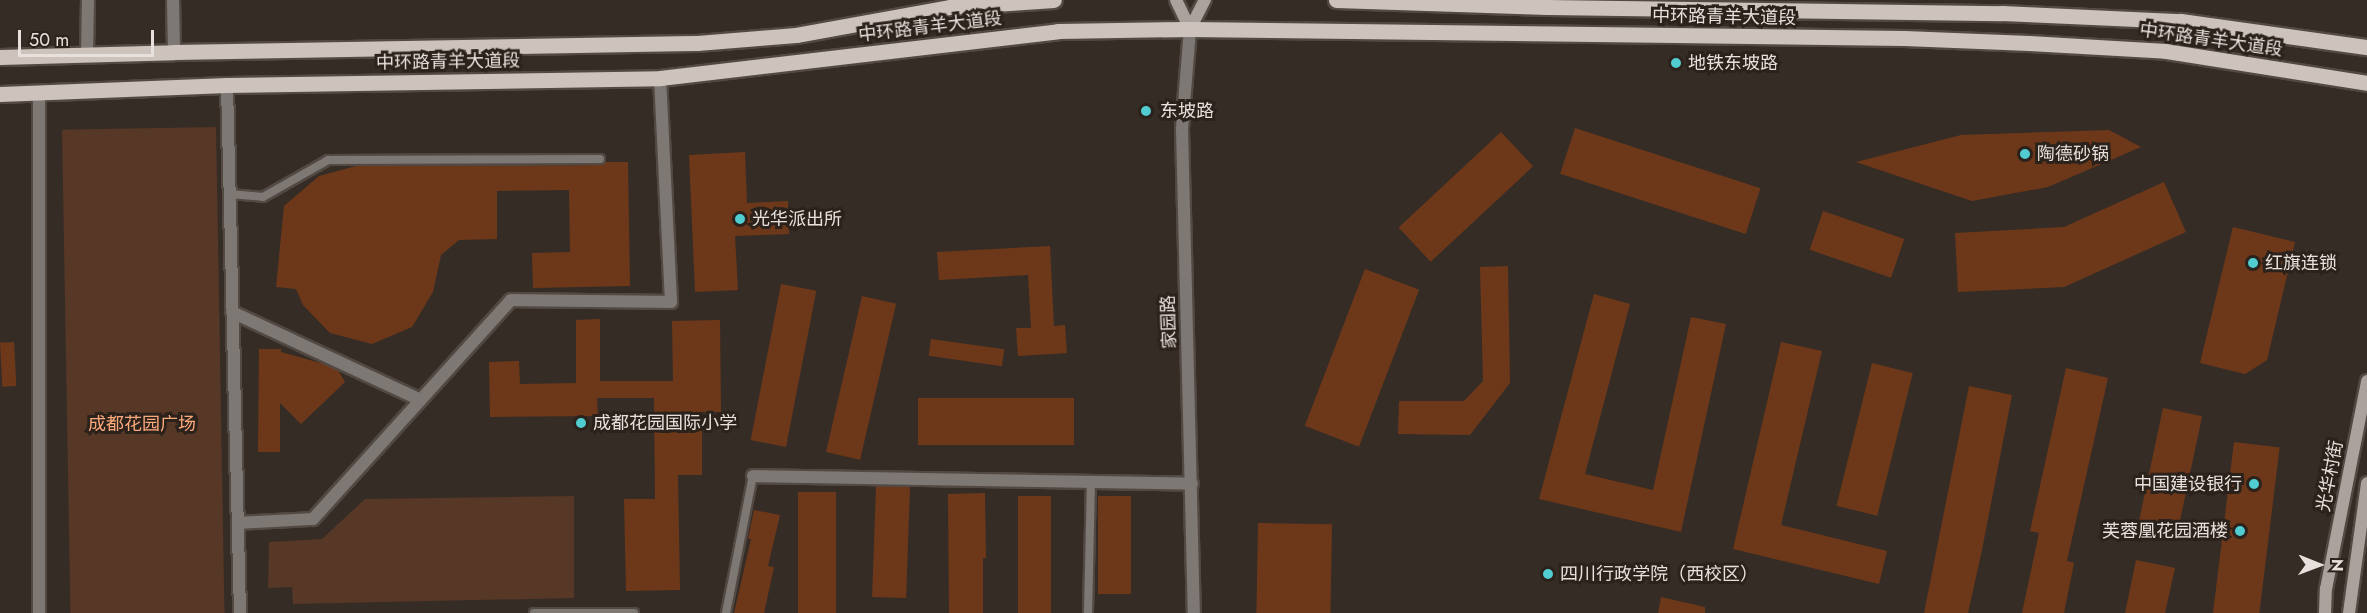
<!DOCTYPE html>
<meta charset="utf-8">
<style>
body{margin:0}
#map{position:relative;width:2367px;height:613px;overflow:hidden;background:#362c26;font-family:Jost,"Noto Sans SC",sans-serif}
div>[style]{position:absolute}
.green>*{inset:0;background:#573726;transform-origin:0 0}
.building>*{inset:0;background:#6d3819;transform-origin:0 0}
.roads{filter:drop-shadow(2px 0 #524943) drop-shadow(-2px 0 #524943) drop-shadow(0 2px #524943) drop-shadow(0 -2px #524943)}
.service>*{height:8px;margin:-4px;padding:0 4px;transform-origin:4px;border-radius:4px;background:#7e7875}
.minor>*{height:12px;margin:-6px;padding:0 6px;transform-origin:6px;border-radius:6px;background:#7e7875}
.tertiary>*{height:12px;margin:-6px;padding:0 6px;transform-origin:6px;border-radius:6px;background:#7e7875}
.secondary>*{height:12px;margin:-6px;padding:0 6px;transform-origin:6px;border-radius:6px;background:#aba29d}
.primary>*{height:15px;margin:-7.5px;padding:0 7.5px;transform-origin:7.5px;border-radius:7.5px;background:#cec2bc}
.dots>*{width:16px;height:16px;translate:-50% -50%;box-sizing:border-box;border:3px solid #2c221c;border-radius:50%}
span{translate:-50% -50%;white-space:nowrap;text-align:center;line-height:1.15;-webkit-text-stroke:6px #2c221c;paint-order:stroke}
.street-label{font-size:18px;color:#e7e0dc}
.poi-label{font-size:18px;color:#e7e0dc}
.left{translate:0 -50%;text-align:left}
.right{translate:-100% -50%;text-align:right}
.park-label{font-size:18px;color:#fca97b}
.north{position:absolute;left:2289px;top:535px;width:60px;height:60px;-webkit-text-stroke:4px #2c221c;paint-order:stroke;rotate:91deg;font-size:16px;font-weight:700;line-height:24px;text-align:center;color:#e7e0dc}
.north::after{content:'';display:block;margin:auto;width:21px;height:27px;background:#e7e0dc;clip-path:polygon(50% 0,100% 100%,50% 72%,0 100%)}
.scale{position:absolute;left:18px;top:30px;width:136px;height:27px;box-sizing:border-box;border:3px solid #e7e0dc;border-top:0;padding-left:8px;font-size:18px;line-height:21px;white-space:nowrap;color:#e7e0dc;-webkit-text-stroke:4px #2c221c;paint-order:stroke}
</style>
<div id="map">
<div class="green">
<i style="left:216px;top:127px;width:486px;height:154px;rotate:89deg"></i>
<i style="clip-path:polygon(574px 496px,574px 598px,293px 604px,292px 587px,268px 588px,269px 542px,322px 539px,365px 499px)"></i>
</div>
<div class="building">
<i style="left:1575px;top:128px;width:195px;height:48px;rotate:18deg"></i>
<i style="clip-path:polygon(2109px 130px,2141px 147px,2048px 187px,1972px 201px,1856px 162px,1961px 135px)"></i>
<i style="left:1501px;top:132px;width:47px;height:140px;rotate:47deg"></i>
<i style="clip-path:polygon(745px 152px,747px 203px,788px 201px,789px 234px,735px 236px,738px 290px,695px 292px,689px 155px)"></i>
<i style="clip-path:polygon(605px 162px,628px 162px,630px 286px,533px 288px,532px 253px,570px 252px,569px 190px,497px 191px,497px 239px,459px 240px,441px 255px,433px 292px,412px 327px,372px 344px,330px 333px,303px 305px,296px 289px,276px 287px,284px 206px,319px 176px,356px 166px,600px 165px)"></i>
<i style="clip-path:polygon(2164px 182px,2186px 232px,2064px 287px,1958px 292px,1955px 233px,2064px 227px)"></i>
<i style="left:1823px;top:211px;width:86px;height:41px;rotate:19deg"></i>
<i style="clip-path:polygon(2233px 227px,2295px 242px,2267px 360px,2245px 374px,2200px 363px)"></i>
<i style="clip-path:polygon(1050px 246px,1054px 326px,1065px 325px,1067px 353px,1018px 356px,1016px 328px,1031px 328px,1028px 275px,939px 280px,937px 252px)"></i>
<i style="clip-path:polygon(1508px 266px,1510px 383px,1470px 435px,1398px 434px,1399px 401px,1464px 401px,1483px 381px,1480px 267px)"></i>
<i style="left:1365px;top:269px;width:58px;height:168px;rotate:21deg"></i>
<i style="left:781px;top:284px;width:36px;height:159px;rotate:11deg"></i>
<i style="clip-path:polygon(1594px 294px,1630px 304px,1585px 474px,1653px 490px,1691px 317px,1726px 324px,1681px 532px,1539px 499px)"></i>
<i style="left:862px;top:296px;width:35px;height:160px;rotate:13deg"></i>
<i style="clip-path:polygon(600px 319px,600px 381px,673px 381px,672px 321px,720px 320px,721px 412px,702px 412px,702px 475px,678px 475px,680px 590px,626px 591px,624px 499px,655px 499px,654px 398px,597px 398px,598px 416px,490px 417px,489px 362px,519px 361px,520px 384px,576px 383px,576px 320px)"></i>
<i style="left:931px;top:339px;width:74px;height:17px;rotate:8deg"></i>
<i style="left:14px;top:342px;width:44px;height:14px;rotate:87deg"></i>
<i style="clip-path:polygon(1781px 342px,1822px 351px,1781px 525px,1887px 551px,1879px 584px,1733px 549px)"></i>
<i style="clip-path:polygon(259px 349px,281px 349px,281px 352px,324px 364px,338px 370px,345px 382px,301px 424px,280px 403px,280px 452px,258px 452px)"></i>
<i style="left:1872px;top:363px;width:42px;height:147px;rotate:14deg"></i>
<i style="clip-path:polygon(2066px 368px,2108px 378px,2067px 561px,2074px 563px,2064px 613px,2022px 613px,2039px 533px,2030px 531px)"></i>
<i style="clip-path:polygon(1969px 386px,2012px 395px,1982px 550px,1968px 613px,1924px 613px)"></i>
<i style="left:918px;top:398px;width:156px;height:47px"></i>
<i style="left:2163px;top:408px;width:40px;height:114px;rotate:12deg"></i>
<i style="left:2234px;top:442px;width:46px;height:173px;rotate:7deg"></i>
<i style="left:876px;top:486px;width:34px;height:111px;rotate:2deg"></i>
<i style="left:798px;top:492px;width:38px;height:121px"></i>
<i style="clip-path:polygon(985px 493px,986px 558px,983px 558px,983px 613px,949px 613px,948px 494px)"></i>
<i style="left:1018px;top:496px;width:33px;height:117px"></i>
<i style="left:1098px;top:496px;width:33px;height:98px"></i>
<i style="clip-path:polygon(754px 510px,780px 515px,768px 566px,774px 567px,764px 613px,734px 613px,751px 539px,748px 539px)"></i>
<i style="left:1258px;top:523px;width:74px;height:90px;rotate:1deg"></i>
<i style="clip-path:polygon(2136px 560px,2175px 568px,2165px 613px,2125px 613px)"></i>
<i style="clip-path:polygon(1661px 597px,1705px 607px,1705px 613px,1658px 613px)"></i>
</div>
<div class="roads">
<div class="service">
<i style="left:230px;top:194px;width:33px;rotate:5deg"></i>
<i style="left:263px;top:197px;width:75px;rotate:-29.6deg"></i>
<i style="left:328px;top:160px;width:272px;rotate:-0.2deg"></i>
<i style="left:534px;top:613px;width:100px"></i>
<i style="left:726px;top:613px;width:140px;rotate:-78.9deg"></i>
<i style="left:1088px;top:613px;width:131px;rotate:-88.7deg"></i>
</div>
<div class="minor">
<i style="left:173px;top:0;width:52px;rotate:88.9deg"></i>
<i style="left:87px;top:55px;width:55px;rotate:-89deg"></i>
<i style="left:227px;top:85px;width:528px;rotate:88.59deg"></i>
<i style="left:232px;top:312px;width:208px;rotate:25deg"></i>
<i style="left:753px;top:476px;width:439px;rotate:1deg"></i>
<i style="left:238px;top:523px;width:75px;rotate:-3.1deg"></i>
<i style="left:313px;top:519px;width:295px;rotate:-47.9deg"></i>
<i style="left:511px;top:300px;width:160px;rotate:0.7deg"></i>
<i style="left:671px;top:302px;width:224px;rotate:-92.8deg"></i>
<i style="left:39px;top:613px;width:520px;rotate:-90deg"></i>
</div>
<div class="tertiary">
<i style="left:1190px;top:29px;width:100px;rotate:94.6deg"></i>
<i style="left:1182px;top:129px;width:484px;rotate:88.6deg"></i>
</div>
<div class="secondary">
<i style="left:1176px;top:0;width:32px;rotate:64deg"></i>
<i style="left:1190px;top:29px;width:33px;rotate:-63deg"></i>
<i style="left:2325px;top:613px;width:24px;rotate:-88deg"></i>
<i style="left:2326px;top:589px;width:212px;rotate:-78.8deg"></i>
<i style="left:2349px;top:613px;width:131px;rotate:-82.1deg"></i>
</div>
<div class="primary">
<i style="left:1336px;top:0;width:211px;rotate:1.9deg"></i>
<i style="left:1547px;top:7px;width:455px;rotate:0.8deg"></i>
<i style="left:2002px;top:13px;width:179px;rotate:2.6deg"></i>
<i style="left:2181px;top:21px;width:188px;rotate:8deg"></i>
<i style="left:0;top:57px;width:174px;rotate:-1.6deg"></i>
<i style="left:174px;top:52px;width:523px;rotate:-0.99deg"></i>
<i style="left:697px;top:43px;width:99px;rotate:-4.6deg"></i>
<i style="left:796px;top:35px;width:157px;rotate:-10.3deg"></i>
<i style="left:950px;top:7px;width:104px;rotate:-3.9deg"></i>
<i style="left:0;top:94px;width:227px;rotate:-2.3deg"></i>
<i style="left:227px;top:85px;width:433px;rotate:-0.9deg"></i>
<i style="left:660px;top:78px;width:401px;rotate:-6.7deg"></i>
<i style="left:1058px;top:31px;width:132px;rotate:-0.9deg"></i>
<i style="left:1190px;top:29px;width:714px;rotate:0.72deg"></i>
<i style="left:1904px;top:38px;width:125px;rotate:2.3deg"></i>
<i style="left:2029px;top:43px;width:137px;rotate:3.3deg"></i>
<i style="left:2166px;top:51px;width:204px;rotate:9deg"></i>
</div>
</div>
<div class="dots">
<i style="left:1676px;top:63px;background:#51ccd1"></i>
<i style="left:1146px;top:111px;background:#51ccd1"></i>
<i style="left:2025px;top:154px;background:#51ccd1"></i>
<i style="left:740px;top:219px;background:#51ccd1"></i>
<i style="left:2253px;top:263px;background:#51ccd1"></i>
<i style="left:581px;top:423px;background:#51ccd1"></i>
<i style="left:2254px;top:484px;background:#51ccd1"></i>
<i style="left:2240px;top:531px;background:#51ccd1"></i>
<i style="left:1548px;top:574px;background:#51ccd1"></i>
</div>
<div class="street-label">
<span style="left:1724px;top:17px;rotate:1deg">中环路青羊大道段</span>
<span style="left:930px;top:27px;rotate:-7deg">中环路青羊大道段</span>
<span style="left:2211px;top:40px;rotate:8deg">中环路青羊大道段</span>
<span style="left:448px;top:62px;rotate:-1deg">中环路青羊大道段</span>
<span style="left:1169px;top:322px;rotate:-92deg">家园路</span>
<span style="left:2330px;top:476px;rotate:-79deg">光华村街</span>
</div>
<div class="poi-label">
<span class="left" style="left:1688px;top:63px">地铁东坡路</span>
<span class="left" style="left:1160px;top:111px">东坡路</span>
<span class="left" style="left:2037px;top:154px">陶德砂锅</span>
<span class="left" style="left:752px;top:219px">光华派出所</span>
<span class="left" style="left:2265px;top:263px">红旗连锁</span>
<span class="left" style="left:593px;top:423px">成都花园国际小学</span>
<span class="right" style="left:2242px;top:484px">中国建设银行</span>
<span class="right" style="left:2228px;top:531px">芙蓉凰花园酒楼</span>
<span class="left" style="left:1560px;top:574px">四川行政学院（西校区）</span>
</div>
<div class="park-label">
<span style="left:142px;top:424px">成都花园广场</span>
</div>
<div class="north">N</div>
<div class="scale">50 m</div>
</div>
